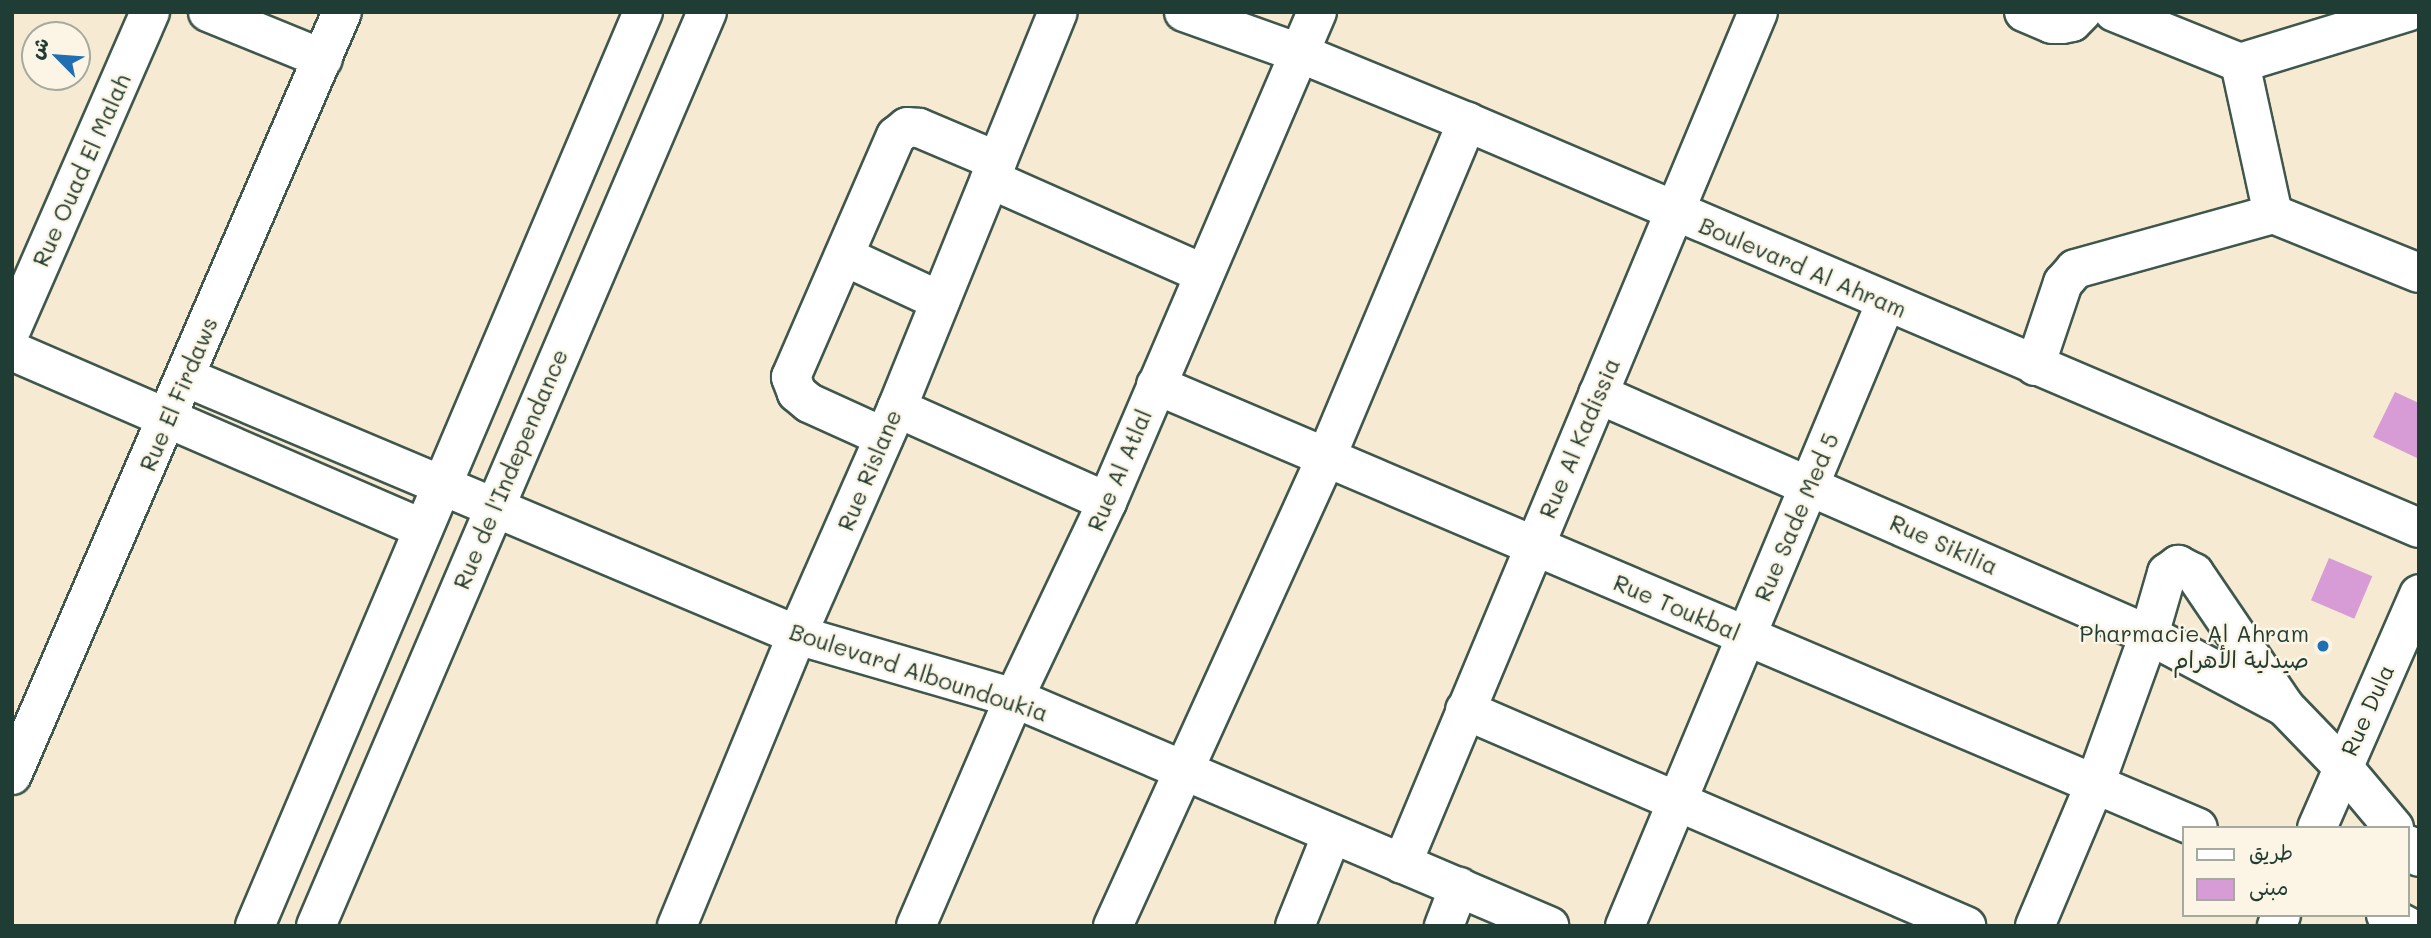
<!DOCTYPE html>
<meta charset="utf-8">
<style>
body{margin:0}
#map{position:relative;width:2431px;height:938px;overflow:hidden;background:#f7ead3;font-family:Mali,"Playpen Sans Arabic",sans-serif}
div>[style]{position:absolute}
.building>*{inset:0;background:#d79bd5;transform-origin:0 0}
.roads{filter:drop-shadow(2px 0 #3f574c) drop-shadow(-2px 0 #3f574c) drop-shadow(0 2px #3f574c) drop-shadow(0 -2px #3f574c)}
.minor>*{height:38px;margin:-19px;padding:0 19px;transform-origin:19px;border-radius:19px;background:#fff}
.major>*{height:38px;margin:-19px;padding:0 19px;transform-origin:19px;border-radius:19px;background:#fff}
.dots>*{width:19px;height:19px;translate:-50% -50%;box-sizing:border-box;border:4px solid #fcf5e5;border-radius:50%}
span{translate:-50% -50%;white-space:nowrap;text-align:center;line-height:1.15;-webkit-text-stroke:5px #fcf5e5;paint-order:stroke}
.street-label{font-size:23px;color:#1f3d34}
.poi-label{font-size:23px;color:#1f3d34}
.right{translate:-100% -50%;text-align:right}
.frame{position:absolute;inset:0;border:14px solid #1f3d34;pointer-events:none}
.legend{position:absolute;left:2182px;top:826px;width:228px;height:91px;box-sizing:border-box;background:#fcf5e5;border:2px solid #a4ab9e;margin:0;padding:9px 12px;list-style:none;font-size:21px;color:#1f3d34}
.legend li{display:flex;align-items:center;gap:14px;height:35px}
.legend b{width:35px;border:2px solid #a4ab9e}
.north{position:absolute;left:21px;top:21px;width:70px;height:70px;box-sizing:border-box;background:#fcf5e5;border:2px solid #a4ab9e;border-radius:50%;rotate:295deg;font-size:19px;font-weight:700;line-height:28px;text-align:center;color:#1f3d34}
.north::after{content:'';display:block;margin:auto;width:24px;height:32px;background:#1f6fb2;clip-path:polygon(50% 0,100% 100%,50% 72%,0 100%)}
</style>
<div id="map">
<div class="building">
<i style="clip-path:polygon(2395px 392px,2419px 403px,2419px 459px,2373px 437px)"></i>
<i style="left:2329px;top:558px;width:47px;height:46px;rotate:23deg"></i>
</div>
<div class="roads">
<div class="minor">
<i style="left:208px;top:12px;width:124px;rotate:22.2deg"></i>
<i style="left:1184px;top:12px;width:122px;rotate:19.6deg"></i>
<i style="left:1299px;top:53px;width:182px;rotate:22.3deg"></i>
<i style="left:1467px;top:122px;width:1035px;rotate:23.1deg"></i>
<i style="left:2024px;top:12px;width:30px;rotate:23deg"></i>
<i style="left:2052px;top:24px;width:10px"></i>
<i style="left:2062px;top:24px;width:10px;rotate:-11deg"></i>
<i style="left:2072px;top:22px;width:14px;rotate:-45deg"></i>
<i style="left:2114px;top:12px;width:136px;rotate:22deg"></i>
<i style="left:2240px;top:63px;width:175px;rotate:-17deg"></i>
<i style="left:2240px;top:63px;width:155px;rotate:77.7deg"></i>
<i style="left:990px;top:179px;width:234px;rotate:23.9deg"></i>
<i style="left:844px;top:256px;width:106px;rotate:25.1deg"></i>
<i style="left:12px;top:328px;width:345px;rotate:-66.4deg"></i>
<i style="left:12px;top:351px;width:448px;rotate:23.4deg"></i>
<i style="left:2035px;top:366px;width:88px;rotate:-71.4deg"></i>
<i style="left:2063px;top:283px;width:18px;rotate:-49deg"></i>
<i style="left:2075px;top:269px;width:205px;rotate:-15.5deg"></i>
<i style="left:2273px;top:214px;width:157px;rotate:22deg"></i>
<i style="left:185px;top:377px;width:664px;rotate:22.86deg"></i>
<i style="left:797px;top:635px;width:226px;rotate:16.2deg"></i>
<i style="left:1014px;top:698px;width:582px;rotate:23.08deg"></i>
<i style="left:1156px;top:385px;width:1132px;rotate:23.03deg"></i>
<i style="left:1598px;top:394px;width:601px;rotate:23.62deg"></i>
<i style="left:2149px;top:635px;width:154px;rotate:27.9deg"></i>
<i style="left:897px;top:408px;width:230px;rotate:24.1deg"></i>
<i style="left:884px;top:437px;width:82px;rotate:-155.6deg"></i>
<i style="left:809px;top:403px;width:16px;rotate:-140deg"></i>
<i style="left:797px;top:393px;width:17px;rotate:-111deg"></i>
<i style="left:791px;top:377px;width:263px;rotate:-66.5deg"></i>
<i style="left:896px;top:136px;width:14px;rotate:-39deg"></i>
<i style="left:907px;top:127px;width:12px;rotate:5deg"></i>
<i style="left:919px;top:128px;width:85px;rotate:22.9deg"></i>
<i style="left:1465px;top:710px;width:546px;rotate:23.32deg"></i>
<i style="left:12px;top:775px;width:831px;rotate:-66.61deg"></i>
<i style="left:2317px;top:828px;width:255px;rotate:-66.4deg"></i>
<i style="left:2408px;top:845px;width:16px;rotate:47deg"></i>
<i style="left:1402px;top:864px;width:923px;rotate:-67.32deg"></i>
<i style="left:2386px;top:915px;width:24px;rotate:28deg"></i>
<i style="left:677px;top:926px;width:315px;rotate:-67.6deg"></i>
<i style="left:797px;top:635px;width:248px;rotate:-66.2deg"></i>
<i style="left:897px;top:408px;width:427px;rotate:-67.9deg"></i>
<i style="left:916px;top:926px;width:248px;rotate:-66.7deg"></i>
<i style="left:1014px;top:698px;width:217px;rotate:-64.6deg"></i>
<i style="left:1107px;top:502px;width:533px;rotate:-66.8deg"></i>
<i style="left:1113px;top:926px;width:512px;rotate:-65.54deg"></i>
<i style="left:1325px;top:460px;width:367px;rotate:-67.2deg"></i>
<i style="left:1295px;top:926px;width:99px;rotate:-68.1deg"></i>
<i style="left:1444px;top:926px;width:42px;rotate:-69deg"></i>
<i style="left:1625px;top:926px;width:676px;rotate:-67.3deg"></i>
<i style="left:2035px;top:926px;width:154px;rotate:-67.1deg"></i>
<i style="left:2095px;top:784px;width:158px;rotate:-70.1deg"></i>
<i style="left:2149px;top:635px;width:65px;rotate:-73.8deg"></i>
<i style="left:2167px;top:573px;width:14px;rotate:-36deg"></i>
<i style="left:2178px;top:565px;width:18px;rotate:27deg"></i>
<i style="left:2194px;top:573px;width:162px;rotate:55.8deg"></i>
<i style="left:2285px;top:707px;width:82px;rotate:46deg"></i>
<i style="left:2342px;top:766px;width:81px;rotate:50deg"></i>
<i style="left:2277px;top:926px;width:12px;rotate:-70deg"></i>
</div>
<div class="major">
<i style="left:255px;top:926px;width:993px;rotate:-67deg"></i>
<i style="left:316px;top:926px;width:994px;rotate:-66.84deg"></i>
</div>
</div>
<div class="dots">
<i style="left:2323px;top:646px;background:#1f6fb2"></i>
</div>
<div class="street-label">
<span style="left:81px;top:170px;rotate:-66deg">Rue Ouad El Malah</span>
<span style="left:1803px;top:267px;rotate:23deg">Boulevard Al Ahram</span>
<span style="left:178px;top:394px;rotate:-67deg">Rue El Firdaws</span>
<span style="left:1579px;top:438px;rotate:-67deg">Rue Al Kadissia</span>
<span style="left:510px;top:469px;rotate:-67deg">Rue de l'Independance</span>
<span style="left:869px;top:470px;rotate:-67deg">Rue Rislane</span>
<span style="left:1119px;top:470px;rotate:-67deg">Rue Al Atlal</span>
<span style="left:1796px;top:517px;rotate:-67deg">Rue Sade Med 5</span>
<span style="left:1944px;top:544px;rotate:24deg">Rue Sikilia</span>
<span style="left:1677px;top:607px;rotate:23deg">Rue Toukbal</span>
<span style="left:919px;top:672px;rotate:18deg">Boulevard Alboundoukia</span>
<span style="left:2367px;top:710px;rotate:-66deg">Rue Dula</span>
</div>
<div class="poi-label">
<span class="right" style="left:2309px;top:646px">Pharmacie Al Ahram<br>صيدلية الأهرام</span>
</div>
<div class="frame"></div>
<ul class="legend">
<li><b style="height:9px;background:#fff"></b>طريق</li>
<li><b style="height:19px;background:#d79bd5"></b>مبنى</li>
</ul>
<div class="north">ش</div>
</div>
